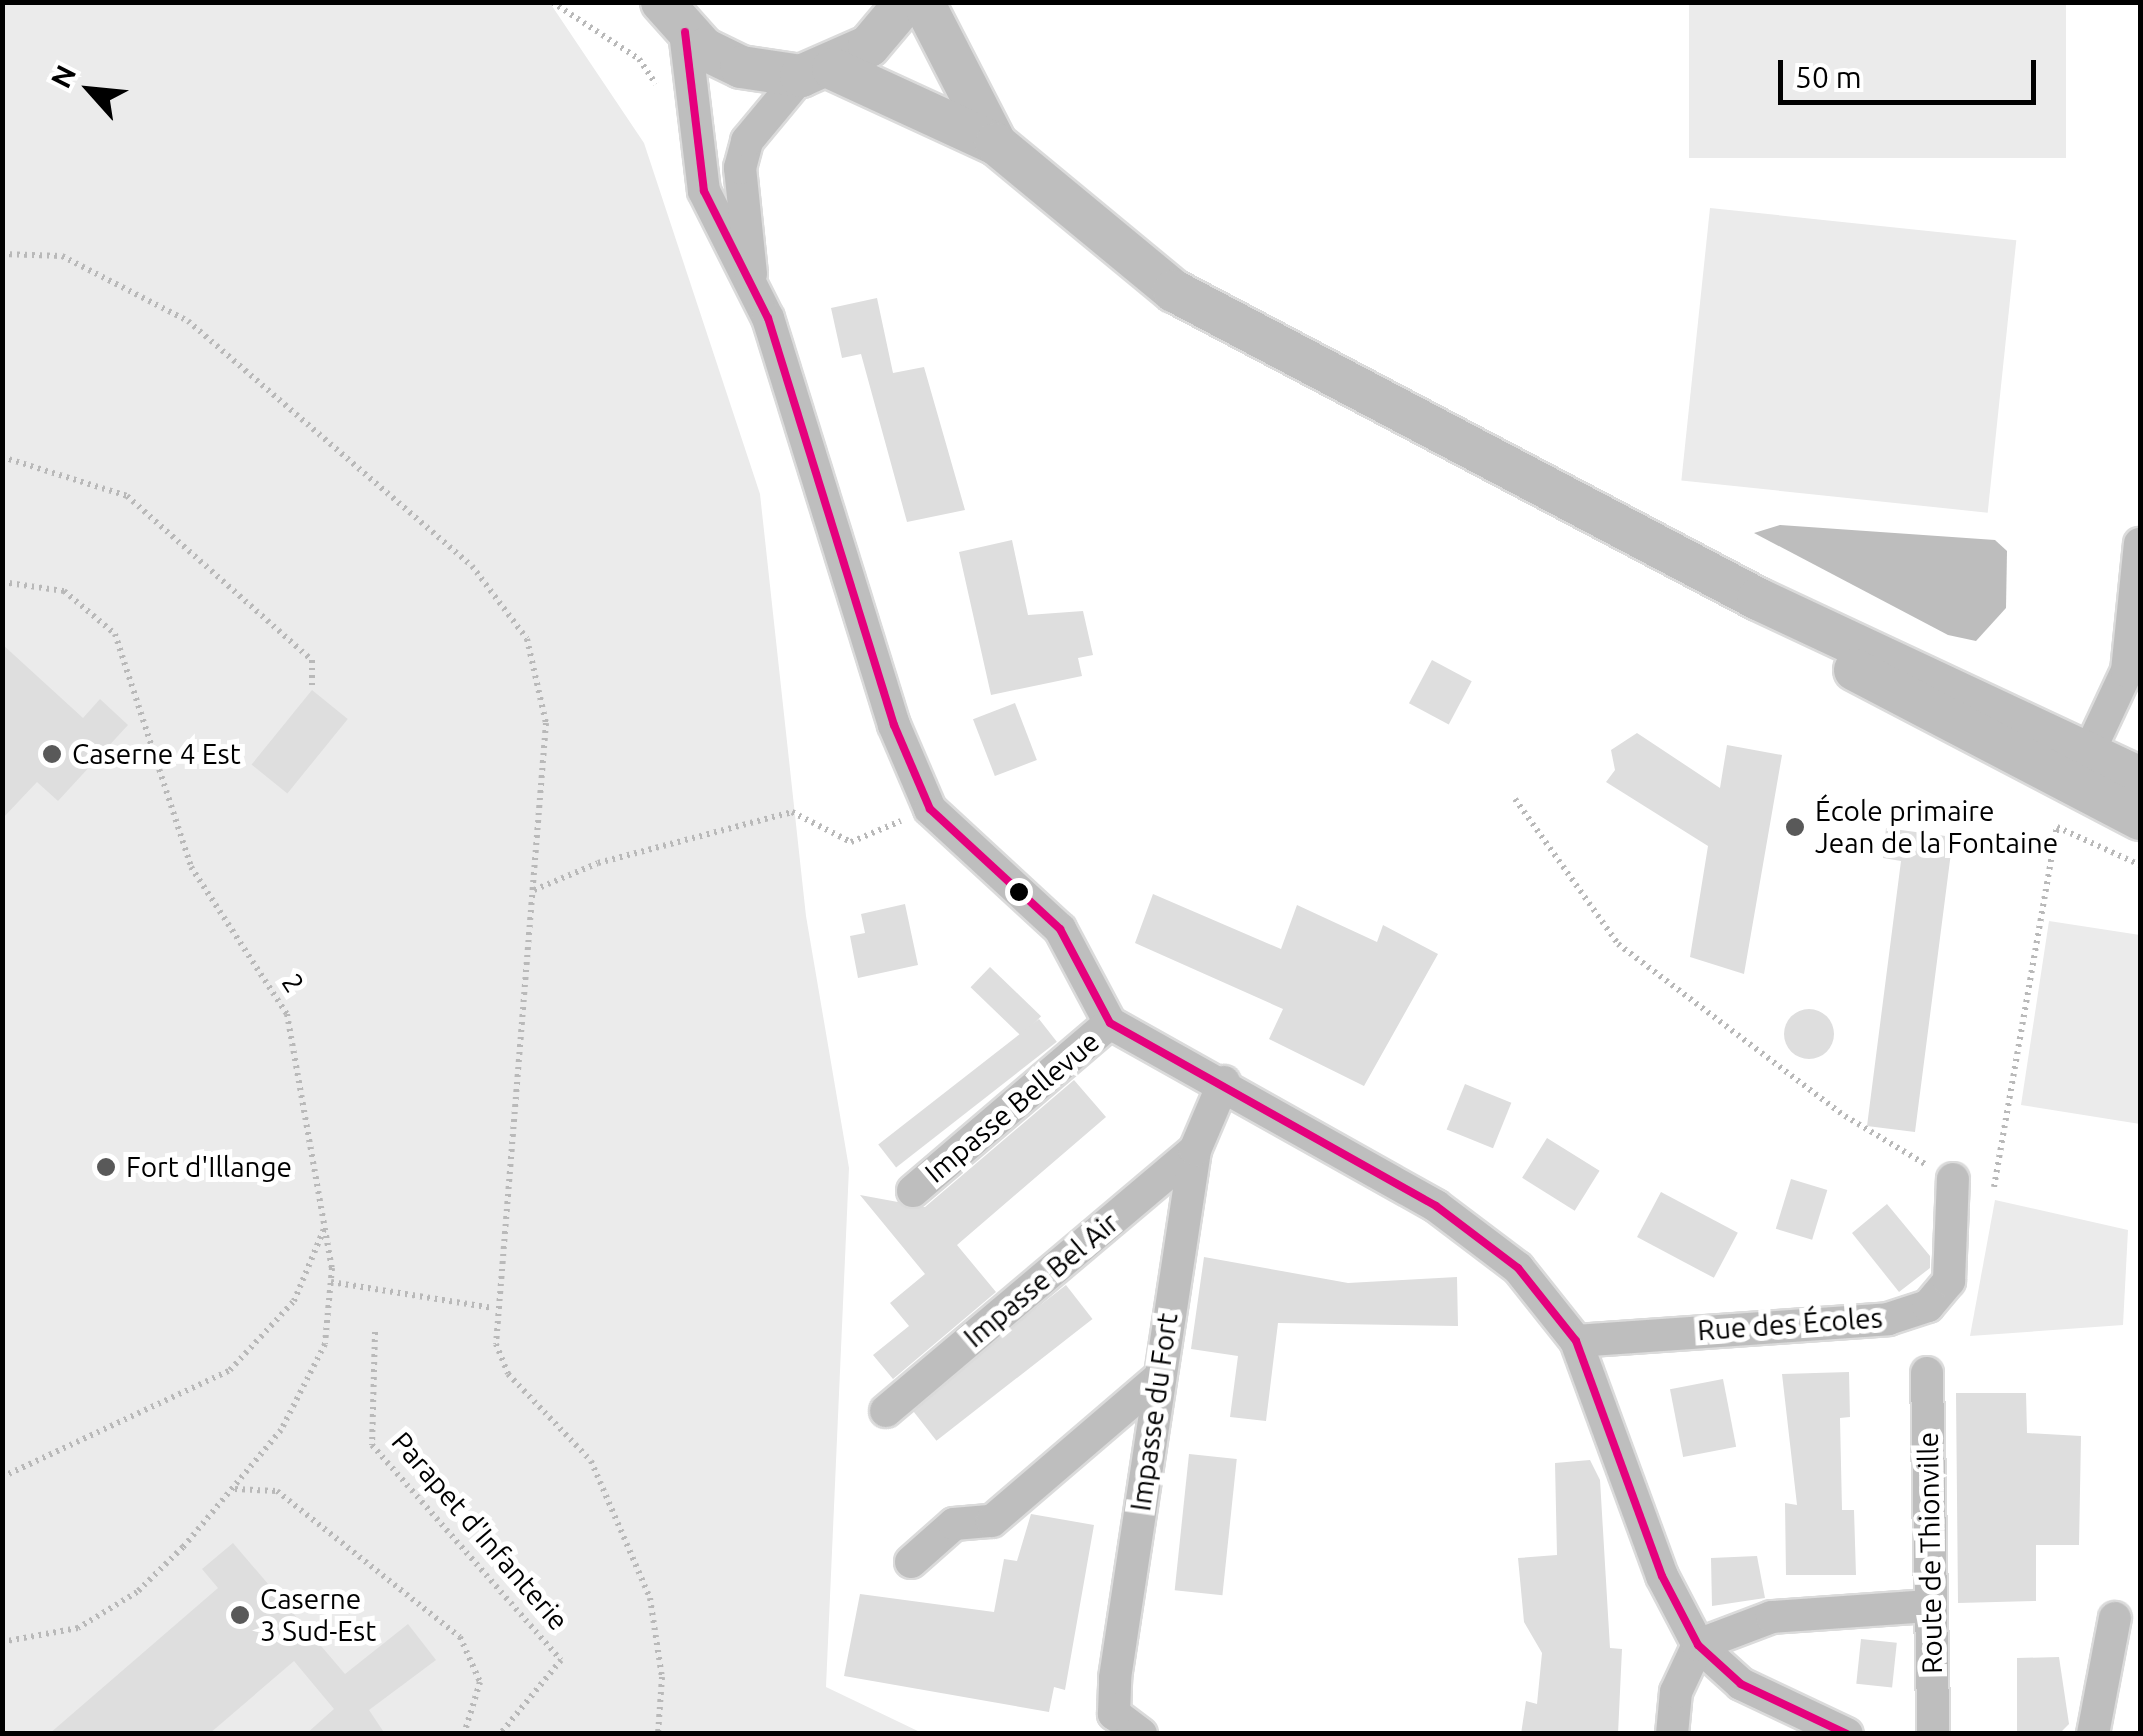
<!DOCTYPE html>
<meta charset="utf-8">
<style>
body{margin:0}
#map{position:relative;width:2143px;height:1736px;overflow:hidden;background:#fff;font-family:Ubuntu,sans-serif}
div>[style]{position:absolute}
.green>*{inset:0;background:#ebebeb;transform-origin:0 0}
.water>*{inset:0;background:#bdbdbd}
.building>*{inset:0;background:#dedede;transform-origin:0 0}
.round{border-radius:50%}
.path>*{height:6px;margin-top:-3px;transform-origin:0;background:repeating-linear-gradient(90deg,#b9b9b9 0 2.5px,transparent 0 7.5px)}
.roads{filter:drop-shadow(2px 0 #dbdbdb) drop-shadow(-2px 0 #dbdbdb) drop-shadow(0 2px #dbdbdb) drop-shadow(0 -2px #dbdbdb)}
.minor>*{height:32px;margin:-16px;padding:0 16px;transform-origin:16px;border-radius:16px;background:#bebebe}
.major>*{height:42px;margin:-21px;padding:0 21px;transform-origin:21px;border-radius:21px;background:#bebebe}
.bus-1>*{height:8px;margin:-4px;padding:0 4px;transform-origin:4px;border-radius:4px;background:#e5007d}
.dots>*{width:28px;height:28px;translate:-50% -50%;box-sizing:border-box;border:5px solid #fff;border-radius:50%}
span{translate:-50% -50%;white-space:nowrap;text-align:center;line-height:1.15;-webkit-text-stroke:10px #fff;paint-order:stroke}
.poi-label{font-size:28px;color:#000}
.left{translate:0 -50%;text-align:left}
.street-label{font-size:28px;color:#000}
.frame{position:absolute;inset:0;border:5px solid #000;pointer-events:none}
.north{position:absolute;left:40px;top:40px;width:100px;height:100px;-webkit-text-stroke:8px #fff;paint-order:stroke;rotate:297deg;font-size:28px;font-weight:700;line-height:40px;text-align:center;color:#000}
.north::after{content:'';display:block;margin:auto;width:35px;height:45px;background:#000;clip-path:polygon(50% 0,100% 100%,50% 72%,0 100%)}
.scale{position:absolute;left:1778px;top:60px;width:258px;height:45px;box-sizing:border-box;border:5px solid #000;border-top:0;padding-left:12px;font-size:30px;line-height:35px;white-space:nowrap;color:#000;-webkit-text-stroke:8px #fff;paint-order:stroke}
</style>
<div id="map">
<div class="green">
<i style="clip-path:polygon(3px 3px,550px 3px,644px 143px,760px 494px,806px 916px,849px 1168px,826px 1687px,922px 1733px,3px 1734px)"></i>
<i style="left:1689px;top:3px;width:377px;height:155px"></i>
<i style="left:1710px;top:208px;width:308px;height:274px;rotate:6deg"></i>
<i style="clip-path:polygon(2049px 921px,2140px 935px,2140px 1124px,2021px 1105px)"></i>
<i style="clip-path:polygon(1995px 1200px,2128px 1230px,2123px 1325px,1970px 1336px)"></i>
</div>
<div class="water">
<i style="clip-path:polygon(1780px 525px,1995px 540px,2007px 551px,2006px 608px,1976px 641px,1948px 635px,1754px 533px)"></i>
</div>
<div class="building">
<i style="clip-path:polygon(877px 298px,893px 373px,924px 367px,965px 510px,907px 522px,861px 354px,842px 358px,831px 308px)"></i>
<i style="clip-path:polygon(1012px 540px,1028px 615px,1083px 611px,1093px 655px,1078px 658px,1082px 676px,991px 695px,959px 552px)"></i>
<i style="clip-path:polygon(2px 644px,83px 718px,100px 699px,128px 725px,58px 801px,37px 782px,2px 819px)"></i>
<i style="left:1432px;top:660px;width:45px;height:49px;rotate:28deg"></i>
<i style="left:312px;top:690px;width:46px;height:96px;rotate:39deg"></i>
<i style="left:1015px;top:703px;width:61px;height:45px;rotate:69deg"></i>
<i style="clip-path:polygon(1637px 733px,1720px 788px,1727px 745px,1782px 755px,1744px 974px,1690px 957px,1708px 846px,1606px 782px,1615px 770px,1611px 750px)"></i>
<i style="clip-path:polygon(1886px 828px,1953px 837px,1915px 1132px,1867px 1126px,1901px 861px,1883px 858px)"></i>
<i style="clip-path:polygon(1153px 894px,1281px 949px,1297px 905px,1377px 942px,1383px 925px,1438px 954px,1364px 1086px,1269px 1039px,1283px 1009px,1135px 943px)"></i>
<i style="clip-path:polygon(905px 904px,918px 965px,858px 978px,850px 936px,865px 933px,861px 914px)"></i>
<i style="left:990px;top:967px;width:71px;height:28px;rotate:44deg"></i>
<i class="round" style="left:1784px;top:1009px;width:50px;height:50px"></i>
<i style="left:1039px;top:1019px;width:29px;height:204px;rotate:52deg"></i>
<i style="clip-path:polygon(1074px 1080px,1106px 1117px,957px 1245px,996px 1292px,893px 1379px,873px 1355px,909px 1326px,890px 1303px,925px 1274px,860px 1195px,925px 1207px)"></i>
<i style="left:1465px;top:1084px;width:50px;height:49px;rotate:22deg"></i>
<i style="left:1547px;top:1138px;width:62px;height:47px;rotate:32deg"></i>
<i style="left:1791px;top:1179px;width:38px;height:52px;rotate:17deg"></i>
<i style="left:1661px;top:1192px;width:87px;height:51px;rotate:28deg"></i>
<i style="clip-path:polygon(1887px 1204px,1930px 1256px,1930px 1268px,1899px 1292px,1852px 1233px)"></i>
<i style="clip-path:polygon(1204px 1257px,1348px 1283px,1457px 1277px,1458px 1326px,1278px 1323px,1266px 1421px,1230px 1417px,1238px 1356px,1191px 1349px)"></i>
<i style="left:1066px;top:1285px;width:43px;height:198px;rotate:52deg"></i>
<i style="clip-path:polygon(1849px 1372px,1850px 1417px,1840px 1418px,1842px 1510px,1854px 1510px,1856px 1575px,1786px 1575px,1785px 1503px,1797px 1505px,1782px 1374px)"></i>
<i style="left:1723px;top:1379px;width:69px;height:54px;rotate:79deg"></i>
<i style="clip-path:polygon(1956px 1393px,2026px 1393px,2027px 1433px,2081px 1436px,2079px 1545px,2036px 1545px,2036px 1601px,1958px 1603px)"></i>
<i style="left:1189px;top:1454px;width:48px;height:137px;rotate:6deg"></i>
<i style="clip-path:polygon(1590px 1460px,1600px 1480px,1610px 1648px,1622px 1649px,1618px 1734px,1521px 1734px,1526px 1701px,1537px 1704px,1542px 1653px,1524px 1622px,1518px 1558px,1557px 1555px,1555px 1463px)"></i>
<i style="clip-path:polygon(1031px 1514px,1094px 1525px,1065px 1690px,1054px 1687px,1049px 1712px,844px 1676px,860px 1594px,994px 1612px,1004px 1559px,1017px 1561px)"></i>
<i style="clip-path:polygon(233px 1543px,345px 1674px,408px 1624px,436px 1660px,369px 1710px,385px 1734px,306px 1734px,334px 1709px,294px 1661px,209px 1734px,49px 1734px,218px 1588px,202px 1569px)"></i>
<i style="clip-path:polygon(1757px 1556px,1765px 1598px,1712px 1606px,1711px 1558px)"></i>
<i style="left:1861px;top:1639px;width:36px;height:45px;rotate:6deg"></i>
<i style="clip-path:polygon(2059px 1657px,2069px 1724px,2060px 1733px,2017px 1733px,2017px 1658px)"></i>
</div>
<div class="path">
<i style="left:552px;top:2px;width:104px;rotate:33.2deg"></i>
<i style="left:639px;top:59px;width:30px;rotate:56deg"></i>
<i style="left:2px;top:254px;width:60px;rotate:1.9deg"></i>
<i style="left:62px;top:256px;width:142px;rotate:27.3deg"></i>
<i style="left:188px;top:321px;width:375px;rotate:40.8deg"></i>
<i style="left:472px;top:566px;width:91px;rotate:53deg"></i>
<i style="left:527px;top:639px;width:86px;rotate:77.3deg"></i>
<i style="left:546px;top:723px;width:623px;rotate:94.6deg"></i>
<i style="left:496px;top:1344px;width:32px;rotate:68deg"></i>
<i style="left:508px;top:1374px;width:120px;rotate:46.3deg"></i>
<i style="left:591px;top:1461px;width:149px;rotate:66.7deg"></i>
<i style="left:650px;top:1598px;width:80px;rotate:81.4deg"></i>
<i style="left:662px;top:1677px;width:57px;rotate:94deg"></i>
<i style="left:2px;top:457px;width:131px;rotate:17.3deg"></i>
<i style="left:127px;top:496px;width:247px;rotate:41.6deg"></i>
<i style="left:312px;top:660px;width:30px;rotate:90deg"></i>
<i style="left:2px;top:582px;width:63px;rotate:8.3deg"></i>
<i style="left:64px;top:591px;width:67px;rotate:40.1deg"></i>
<i style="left:115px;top:634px;width:245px;rotate:71.9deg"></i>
<i style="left:191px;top:867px;width:176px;rotate:56.9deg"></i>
<i style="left:287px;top:1014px;width:258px;rotate:80deg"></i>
<i style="left:332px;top:1268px;width:76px;rotate:95.3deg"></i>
<i style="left:325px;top:1344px;width:97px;rotate:117.1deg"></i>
<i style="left:281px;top:1430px;width:153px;rotate:129.9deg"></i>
<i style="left:183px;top:1547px;width:64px;rotate:135.6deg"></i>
<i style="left:137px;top:1592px;width:69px;rotate:148.6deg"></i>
<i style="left:78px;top:1628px;width:77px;rotate:169.6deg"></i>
<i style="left:1515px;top:799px;width:178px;rotate:54.6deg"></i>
<i style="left:1618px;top:944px;width:285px;rotate:37.2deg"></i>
<i style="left:1845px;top:1116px;width:93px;rotate:31deg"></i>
<i style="left:534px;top:890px;width:69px;rotate:-22.9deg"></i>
<i style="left:598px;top:863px;width:201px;rotate:-14.7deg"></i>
<i style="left:792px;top:812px;width:66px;rotate:27deg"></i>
<i style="left:851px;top:842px;width:54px;rotate:-22.8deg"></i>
<i style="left:1994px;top:1187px;width:365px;rotate:-80.1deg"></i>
<i style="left:2057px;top:827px;width:91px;rotate:24.6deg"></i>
<i style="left:331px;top:1282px;width:164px;rotate:9.1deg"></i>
<i style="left:375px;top:1332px;width:113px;rotate:91.5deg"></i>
<i style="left:372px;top:1445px;width:286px;rotate:48.7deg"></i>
<i style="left:561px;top:1660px;width:96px;rotate:129.5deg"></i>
<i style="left:2px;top:1477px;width:252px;rotate:-25.1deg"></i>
<i style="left:230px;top:1370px;width:94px;rotate:-47.2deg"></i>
<i style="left:294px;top:1301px;width:78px;rotate:-67.4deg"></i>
<i style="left:235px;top:1489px;width:42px;rotate:2.7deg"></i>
<i style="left:277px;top:1491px;width:234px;rotate:38.6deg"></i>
<i style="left:460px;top:1637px;width:49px;rotate:66deg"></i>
<i style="left:480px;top:1682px;width:54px;rotate:107.1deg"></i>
</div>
<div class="roads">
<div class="minor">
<i style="left:685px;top:32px;width:160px;rotate:83.2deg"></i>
<i style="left:704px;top:191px;width:142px;rotate:63.3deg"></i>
<i style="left:768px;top:318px;width:426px;rotate:72.8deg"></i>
<i style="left:894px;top:725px;width:91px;rotate:66.8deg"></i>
<i style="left:930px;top:809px;width:177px;rotate:42.7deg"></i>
<i style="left:1060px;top:929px;width:106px;rotate:62deg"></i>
<i style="left:1110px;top:1023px;width:374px;rotate:29.3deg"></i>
<i style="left:1436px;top:1206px;width:103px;rotate:37.1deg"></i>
<i style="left:1518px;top:1268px;width:93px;rotate:51.5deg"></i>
<i style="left:1576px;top:1341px;width:250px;rotate:69.9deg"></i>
<i style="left:1662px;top:1576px;width:78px;rotate:62.4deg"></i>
<i style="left:1698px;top:1645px;width:58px;rotate:42.2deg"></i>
<i style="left:1741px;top:1684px;width:117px;rotate:25.3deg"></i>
<i style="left:751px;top:274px;width:107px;rotate:-95.9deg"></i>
<i style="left:740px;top:168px;width:28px;rotate:-75deg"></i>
<i style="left:747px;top:141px;width:85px;rotate:-50.3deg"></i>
<i style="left:2089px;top:752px;width:89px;rotate:-64.9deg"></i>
<i style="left:2127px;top:671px;width:128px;rotate:-84.2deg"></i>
<i style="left:913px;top:1191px;width:259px;rotate:-40.5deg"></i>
<i style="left:1576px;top:1341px;width:313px;rotate:-4deg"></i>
<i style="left:1888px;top:1319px;width:42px;rotate:-18deg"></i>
<i style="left:1928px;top:1306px;width:33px;rotate:-50deg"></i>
<i style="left:1949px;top:1281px;width:102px;rotate:-87.8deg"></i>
<i style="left:1927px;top:1373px;width:361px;rotate:89deg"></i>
<i style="left:886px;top:1411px;width:404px;rotate:-40.2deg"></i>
<i style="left:911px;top:1562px;width:57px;rotate:-41.5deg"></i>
<i style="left:954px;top:1524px;width:38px;rotate:-5deg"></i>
<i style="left:992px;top:1521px;width:220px;rotate:-40.6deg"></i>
<i style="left:1141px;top:1734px;width:34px;rotate:-143deg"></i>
<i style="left:1114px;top:1714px;width:36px;rotate:-88deg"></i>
<i style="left:1115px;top:1678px;width:534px;rotate:-81.38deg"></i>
<i style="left:1195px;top:1150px;width:74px;rotate:-66.9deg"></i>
<i style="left:1672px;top:1734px;width:42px;rotate:-84.6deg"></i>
<i style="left:1676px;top:1692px;width:52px;rotate:-64.9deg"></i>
<i style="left:1698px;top:1645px;width:79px;rotate:-20.7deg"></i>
<i style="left:1772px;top:1617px;width:159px;rotate:-4deg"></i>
<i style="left:2093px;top:1734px;width:118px;rotate:-79.3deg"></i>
</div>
<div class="major">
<i style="left:662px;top:2px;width:63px;rotate:48.2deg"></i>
<i style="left:704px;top:49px;width:41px;rotate:25.9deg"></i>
<i style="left:741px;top:67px;width:61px;rotate:8.5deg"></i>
<i style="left:801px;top:76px;width:74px;rotate:-23.8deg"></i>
<i style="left:869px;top:46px;width:57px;rotate:-49.9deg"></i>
<i style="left:923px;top:2px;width:160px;rotate:62.8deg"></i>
<i style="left:833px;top:69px;width:179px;rotate:24.7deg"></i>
<i style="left:996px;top:144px;width:231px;rotate:39.6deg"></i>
<i style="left:1174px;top:291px;width:660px;rotate:27.81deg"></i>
<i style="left:1758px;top:599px;width:422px;rotate:25.1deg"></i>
<i style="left:1855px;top:670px;width:322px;rotate:27.6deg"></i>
</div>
</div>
<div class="bus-1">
<i style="left:685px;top:32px;width:160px;rotate:83.2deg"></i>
<i style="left:704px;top:191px;width:142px;rotate:63.3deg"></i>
<i style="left:768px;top:318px;width:426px;rotate:72.8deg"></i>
<i style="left:894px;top:725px;width:91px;rotate:66.8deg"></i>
<i style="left:930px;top:809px;width:177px;rotate:42.7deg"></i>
<i style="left:1060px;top:929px;width:106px;rotate:62deg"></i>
<i style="left:1110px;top:1023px;width:374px;rotate:29.3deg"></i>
<i style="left:1436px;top:1206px;width:103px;rotate:37.1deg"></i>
<i style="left:1518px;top:1268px;width:93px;rotate:51.5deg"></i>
<i style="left:1576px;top:1341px;width:250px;rotate:69.9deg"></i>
<i style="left:1662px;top:1576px;width:78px;rotate:62.4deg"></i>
<i style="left:1698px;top:1645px;width:58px;rotate:42.2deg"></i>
<i style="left:1741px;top:1684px;width:117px;rotate:25.3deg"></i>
</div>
<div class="dots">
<i style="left:52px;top:754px;background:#595959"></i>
<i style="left:1795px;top:827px;background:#595959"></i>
<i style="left:1019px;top:892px;background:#000"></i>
<i style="left:106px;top:1167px;background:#595959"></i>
<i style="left:240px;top:1615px;background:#595959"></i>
</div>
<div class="poi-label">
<span class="left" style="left:72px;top:754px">Caserne 4 Est</span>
<span class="left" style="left:1815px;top:827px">École primaire<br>Jean de la Fontaine</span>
<span class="left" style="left:126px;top:1167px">Fort d'Illange</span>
<span class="left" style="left:260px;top:1615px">Caserne<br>3 Sud-Est</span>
</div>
<div class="street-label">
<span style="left:293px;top:983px;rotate:57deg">2</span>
<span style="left:1012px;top:1107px;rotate:-40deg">Impasse Bellevue</span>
<span style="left:1041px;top:1280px;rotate:-40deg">Impasse Bel Air</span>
<span style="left:1790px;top:1324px;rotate:-4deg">Rue des Écoles</span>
<span style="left:1154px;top:1412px;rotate:-82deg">Impasse du Fort</span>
<span style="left:480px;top:1531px;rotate:49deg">Parapet d'Infanterie</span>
<span style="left:1930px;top:1553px;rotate:-91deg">Route de Thionville</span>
</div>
<div class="frame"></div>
<div class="north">N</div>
<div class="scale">50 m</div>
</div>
